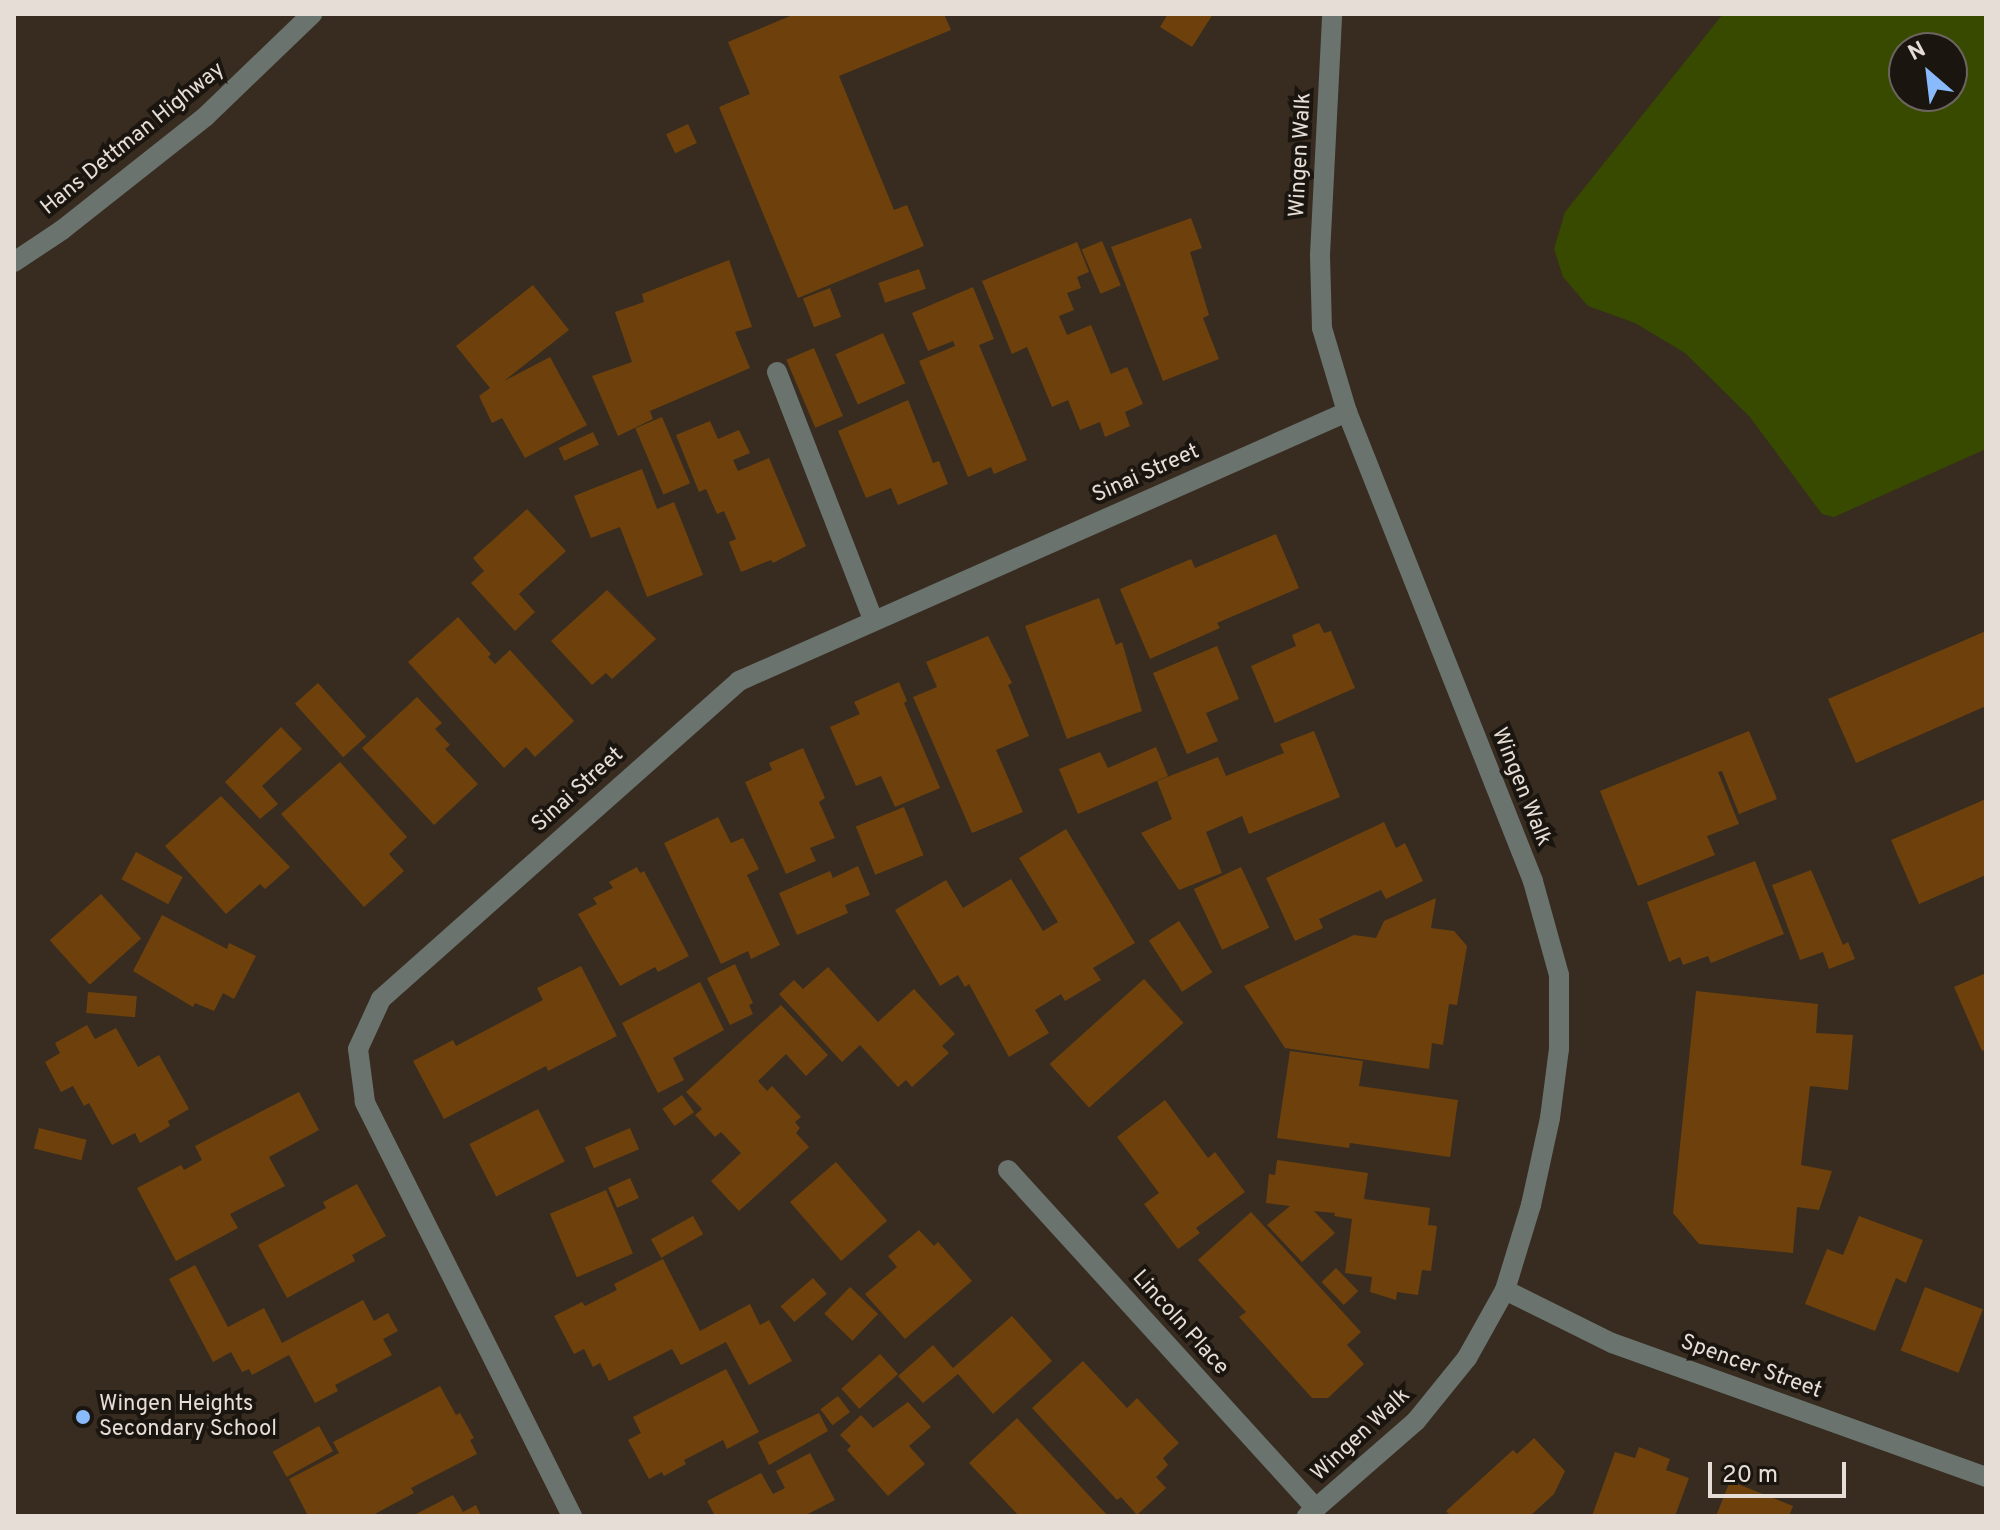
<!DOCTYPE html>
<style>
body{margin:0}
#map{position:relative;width:2000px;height:1530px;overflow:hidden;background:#372c1f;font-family:Overpass,sans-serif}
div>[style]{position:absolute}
.green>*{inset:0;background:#384900}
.building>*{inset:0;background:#6e410c;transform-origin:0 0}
.minor>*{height:20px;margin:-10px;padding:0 10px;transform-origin:10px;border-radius:10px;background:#6a736e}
.dots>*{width:22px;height:22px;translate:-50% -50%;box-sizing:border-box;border:4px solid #1b1510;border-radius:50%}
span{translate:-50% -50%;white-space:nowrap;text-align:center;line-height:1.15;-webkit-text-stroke:8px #1b1510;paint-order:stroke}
.street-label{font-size:22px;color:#e6ded6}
.poi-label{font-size:22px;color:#e6ded6}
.left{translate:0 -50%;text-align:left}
.frame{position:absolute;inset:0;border:16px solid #e6ded6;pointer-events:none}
.north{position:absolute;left:1888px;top:32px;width:80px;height:80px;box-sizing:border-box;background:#1b1510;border:2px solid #6c655f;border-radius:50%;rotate:332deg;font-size:22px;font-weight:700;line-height:32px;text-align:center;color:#e6ded6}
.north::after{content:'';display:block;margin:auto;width:28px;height:36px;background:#88bafc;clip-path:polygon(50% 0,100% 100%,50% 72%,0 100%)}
.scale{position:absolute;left:1708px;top:1462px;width:138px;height:36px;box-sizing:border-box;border:4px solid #e6ded6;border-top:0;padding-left:10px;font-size:24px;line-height:28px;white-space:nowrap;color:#e6ded6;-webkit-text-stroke:6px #1b1510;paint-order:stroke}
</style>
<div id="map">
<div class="green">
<i style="clip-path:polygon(evenodd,1723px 14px,1986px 14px,1986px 449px,1834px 517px,1822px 514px,1749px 416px,1685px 353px,1635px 323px,1588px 306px,1563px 277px,1554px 249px,1565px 212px,1723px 14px,1904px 48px,1952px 48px,1952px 96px,1904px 96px,1904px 48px)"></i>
</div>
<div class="building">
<i style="clip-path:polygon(795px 14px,944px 14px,951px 30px,839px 76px,894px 210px,907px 205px,924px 246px,798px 298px,719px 107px,750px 94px,728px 42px)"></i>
<i style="clip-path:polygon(1168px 14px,1213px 14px,1192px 47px,1160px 27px)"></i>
<i style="left:688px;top:124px;width:21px;height:24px;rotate:65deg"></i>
<i style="clip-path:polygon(1191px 218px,1202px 248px,1190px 252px,1209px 315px,1203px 318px,1219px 359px,1163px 381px,1111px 247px)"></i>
<i style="left:1102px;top:241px;width:48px;height:22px;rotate:67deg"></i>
<i style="clip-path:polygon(1077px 242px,1089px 272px,1077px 277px,1081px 288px,1067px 293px,1074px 310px,1059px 316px,1067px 335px,1091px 325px,1111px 374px,1127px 367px,1143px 404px,1125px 412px,1130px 426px,1105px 437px,1100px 422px,1080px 430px,1068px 400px,1052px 407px,1027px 347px,1012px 354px,982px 281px)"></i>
<i style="clip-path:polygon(729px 260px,752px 327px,735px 332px,750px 368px,650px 411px,653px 419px,618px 436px,592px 376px,632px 362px,615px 312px,644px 302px,642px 294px)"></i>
<i style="left:919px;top:269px;width:21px;height:43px;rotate:71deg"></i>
<i style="clip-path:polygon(533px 285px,569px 330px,504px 381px,550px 357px,587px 425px,525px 458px,502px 418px,492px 423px,479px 396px,490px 388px,456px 346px)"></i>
<i style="clip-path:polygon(973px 287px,994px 339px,979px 345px,1027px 460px,994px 474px,991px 467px,968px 477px,919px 361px,955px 346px,953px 341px,928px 351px,912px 313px)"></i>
<i style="left:830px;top:288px;width:31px;height:29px;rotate:69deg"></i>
<i style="left:883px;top:333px;width:55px;height:52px;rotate:66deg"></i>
<i style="left:814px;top:348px;width:74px;height:30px;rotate:67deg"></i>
<i style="clip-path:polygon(908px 400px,933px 463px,939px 461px,948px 484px,898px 505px,891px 488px,866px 498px,838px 431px)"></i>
<i style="left:662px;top:417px;width:72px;height:29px;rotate:67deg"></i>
<i style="clip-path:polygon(710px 421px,718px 439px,739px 430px,750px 453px,733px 460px,738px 471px,769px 458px,806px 546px,773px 563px,771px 560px,741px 572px,729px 542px,736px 539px,724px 511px,717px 514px,706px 489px,699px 492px,676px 435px)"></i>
<i style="left:593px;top:432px;width:14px;height:38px;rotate:65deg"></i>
<i style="clip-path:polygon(642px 469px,657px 509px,674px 502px,703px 575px,647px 597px,620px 527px,591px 538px,574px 496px)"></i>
<i style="clip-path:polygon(527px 509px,566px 551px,519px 594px,535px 612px,515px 631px,471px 583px,484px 571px,473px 558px)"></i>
<i style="clip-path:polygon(1276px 534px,1299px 588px,1217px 623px,1220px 628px,1150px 659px,1120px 589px,1191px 559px,1195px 568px)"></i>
<i style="clip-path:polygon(607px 590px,656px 639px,612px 679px,606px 673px,592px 685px,551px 641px)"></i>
<i style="clip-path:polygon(1099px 598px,1116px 645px,1122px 642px,1142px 711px,1067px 739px,1025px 626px)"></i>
<i style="clip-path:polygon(458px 617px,491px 654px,488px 657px,495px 664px,510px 650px,574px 721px,535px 757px,526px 747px,504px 768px,408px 662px)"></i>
<i style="clip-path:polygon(1319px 623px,1324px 633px,1331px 631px,1355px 688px,1275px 723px,1251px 666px,1296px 646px,1292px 635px)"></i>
<i style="clip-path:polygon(1986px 631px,1986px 706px,1856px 763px,1828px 699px)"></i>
<i style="clip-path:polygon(988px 636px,1012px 683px,1008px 685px,1029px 736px,996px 750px,1023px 812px,972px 833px,913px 697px,937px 687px,926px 662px)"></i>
<i style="clip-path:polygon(1217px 646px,1239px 699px,1206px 713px,1218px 741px,1187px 754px,1153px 673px)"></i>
<i style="clip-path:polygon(899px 682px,907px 701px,904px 703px,940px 788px,895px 807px,881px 776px,856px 786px,830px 727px,860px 714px,854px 702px)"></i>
<i style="left:318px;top:683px;width:72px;height:31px;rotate:48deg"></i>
<i style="clip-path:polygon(417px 697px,442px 723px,435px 729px,450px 745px,445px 749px,478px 784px,434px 825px,362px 748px)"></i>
<i style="clip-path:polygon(281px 727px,302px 749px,262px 786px,278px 804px,260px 819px,225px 782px)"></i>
<i style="clip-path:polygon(1314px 731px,1340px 797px,1249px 834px,1242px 816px,1206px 832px,1222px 873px,1179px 890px,1141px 833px,1172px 819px,1157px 781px,1218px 757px,1226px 776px,1284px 753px,1280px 744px)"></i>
<i style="clip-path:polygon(1749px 731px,1777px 799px,1739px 814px,1722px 771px,1718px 772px,1739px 824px,1707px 836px,1715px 855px,1638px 886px,1600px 791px)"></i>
<i style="clip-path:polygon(1156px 747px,1168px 776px,1078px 814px,1059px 769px,1100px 752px,1108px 768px)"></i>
<i style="clip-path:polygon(803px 748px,825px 798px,819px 802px,835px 838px,810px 848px,816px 861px,786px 874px,745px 782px,772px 770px,769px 763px)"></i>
<i style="clip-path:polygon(340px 762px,407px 837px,389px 854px,404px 871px,364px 907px,281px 814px)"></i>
<i style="clip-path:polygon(221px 796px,290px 867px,265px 889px,260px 884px,226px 914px,165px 846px)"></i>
<i style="clip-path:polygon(1986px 799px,1986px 875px,1919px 904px,1891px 840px)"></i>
<i style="left:904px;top:807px;width:52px;height:52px;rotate:68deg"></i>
<i style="clip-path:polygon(718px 817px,731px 843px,743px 838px,759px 869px,747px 875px,780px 945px,751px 959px,748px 951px,721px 964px,664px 843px)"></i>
<i style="clip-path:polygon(1384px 822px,1396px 848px,1405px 843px,1423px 881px,1386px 899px,1381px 890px,1319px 919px,1323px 928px,1295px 941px,1266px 878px)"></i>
<i style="clip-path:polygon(1066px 829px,1135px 943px,1093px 968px,1101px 980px,1065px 1001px,1061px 994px,1035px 1010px,1049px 1033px,1009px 1057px,969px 984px,965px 987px,958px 975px,940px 986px,895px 910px,946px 880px,963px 908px,1011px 879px,1043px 931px,1058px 922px,1019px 858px)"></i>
<i style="left:136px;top:852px;width:53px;height:31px;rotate:28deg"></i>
<i style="clip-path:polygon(1755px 861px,1784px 934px,1711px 963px,1708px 956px,1683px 965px,1680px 957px,1669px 962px,1647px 902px)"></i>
<i style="clip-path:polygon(858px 866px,870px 895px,845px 905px,848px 913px,797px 935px,779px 893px,830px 871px,833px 878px)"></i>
<i style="clip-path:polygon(637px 867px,640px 873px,644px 871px,689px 956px,658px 972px,655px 967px,620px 986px,578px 914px,597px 904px,593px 898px,613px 888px,609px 882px)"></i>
<i style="left:1241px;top:867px;width:67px;height:52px;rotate:65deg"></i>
<i style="clip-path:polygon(1811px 870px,1843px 945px,1848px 942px,1855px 959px,1829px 969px,1823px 952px,1800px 960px,1772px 885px)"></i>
<i style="left:101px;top:894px;width:60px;height:69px;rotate:48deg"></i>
<i style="clip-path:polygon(1436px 898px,1431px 928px,1454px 931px,1467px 946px,1457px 1005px,1449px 1004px,1443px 1045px,1432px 1043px,1429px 1069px,1285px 1048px,1244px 986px,1354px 935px,1376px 938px,1384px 921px)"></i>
<i style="clip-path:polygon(162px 915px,227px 949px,229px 943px,256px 956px,234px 999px,223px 993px,214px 1011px,195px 1003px,193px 1007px,133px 971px)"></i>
<i style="left:1179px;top:921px;width:61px;height:36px;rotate:57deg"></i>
<i style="clip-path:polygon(735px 964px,753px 1003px,749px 1005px,753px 1014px,730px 1025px,707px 978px)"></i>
<i style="clip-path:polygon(581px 966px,617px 1036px,548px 1071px,546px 1066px,444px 1119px,413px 1061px,453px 1040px,456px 1046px,543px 1000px,537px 988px)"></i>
<i style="clip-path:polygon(828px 967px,878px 1022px,914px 989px,955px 1034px,942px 1046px,949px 1053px,912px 1087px,906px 1080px,898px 1087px,860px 1045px,842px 1062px,779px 994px,794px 980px,803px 989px)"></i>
<i style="clip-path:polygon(1986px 973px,1986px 1049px,1982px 1051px,1954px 987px)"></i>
<i style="left:1144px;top:979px;width:59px;height:127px;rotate:48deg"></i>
<i style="clip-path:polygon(700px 982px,724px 1030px,673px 1058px,684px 1080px,658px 1093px,622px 1023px)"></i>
<i style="clip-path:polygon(1696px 991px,1818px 1004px,1816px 1033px,1853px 1035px,1848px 1090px,1810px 1086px,1801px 1165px,1832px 1171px,1819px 1210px,1797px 1207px,1793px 1253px,1699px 1244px,1673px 1213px)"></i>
<i style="left:88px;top:992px;width:49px;height:21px;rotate:5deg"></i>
<i style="clip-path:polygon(781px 1005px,828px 1055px,806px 1076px,786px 1054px,758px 1081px,767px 1091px,772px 1086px,801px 1117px,795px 1122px,800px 1128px,796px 1133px,809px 1147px,739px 1211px,711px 1181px,741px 1153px,721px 1132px,715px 1137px,695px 1115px,702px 1109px,686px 1092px)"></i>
<i style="clip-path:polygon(87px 1025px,95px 1039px,116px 1028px,138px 1067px,159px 1055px,189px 1109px,168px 1121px,170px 1126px,140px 1143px,135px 1133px,112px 1145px,89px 1103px,84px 1106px,73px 1086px,61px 1092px,45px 1062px,60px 1053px,55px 1043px)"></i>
<i style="clip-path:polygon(1290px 1051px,1363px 1061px,1359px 1086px,1458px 1100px,1450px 1157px,1350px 1143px,1349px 1148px,1277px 1138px)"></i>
<i style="clip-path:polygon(299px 1092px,319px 1130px,269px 1157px,285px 1186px,230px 1214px,238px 1228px,176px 1261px,137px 1188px,181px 1165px,184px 1170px,202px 1160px,195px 1146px)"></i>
<i style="left:682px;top:1095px;width:21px;height:24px;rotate:55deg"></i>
<i style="clip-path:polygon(1165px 1100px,1208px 1158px,1215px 1152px,1245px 1192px,1196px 1228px,1200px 1233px,1178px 1249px,1144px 1204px,1159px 1193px,1117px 1137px)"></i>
<i style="left:538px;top:1109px;width:59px;height:77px;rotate:63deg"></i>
<i style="left:39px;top:1128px;width:49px;height:21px;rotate:14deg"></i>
<i style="left:630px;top:1128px;width:23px;height:49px;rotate:67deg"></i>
<i style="clip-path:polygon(1277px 1160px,1368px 1173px,1364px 1199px,1430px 1208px,1428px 1225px,1437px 1226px,1431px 1271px,1422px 1270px,1418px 1295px,1397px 1292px,1396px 1300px,1370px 1292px,1372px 1277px,1345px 1273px,1352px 1219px,1334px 1216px,1335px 1213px,1314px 1211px,1335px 1233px,1302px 1262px,1267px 1225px,1290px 1206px,1266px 1203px,1269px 1174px,1275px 1175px)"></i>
<i style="left:836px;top:1162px;width:78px;height:61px;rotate:49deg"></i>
<i style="left:630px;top:1178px;width:22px;height:24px;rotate:66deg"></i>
<i style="clip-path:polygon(357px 1184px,386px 1236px,352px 1255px,355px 1261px,287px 1298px,258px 1245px,326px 1208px,323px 1202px)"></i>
<i style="left:606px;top:1190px;width:69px;height:61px;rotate:67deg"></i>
<i style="clip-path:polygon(1251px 1212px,1361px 1332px,1347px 1345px,1364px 1364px,1328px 1398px,1312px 1398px,1239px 1317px,1246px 1312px,1198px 1260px)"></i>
<i style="left:693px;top:1216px;width:21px;height:48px;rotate:61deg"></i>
<i style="clip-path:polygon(1859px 1216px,1923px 1240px,1906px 1283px,1896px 1278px,1875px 1331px,1805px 1304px,1827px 1249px,1843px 1255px)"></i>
<i style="clip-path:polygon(919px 1230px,934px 1246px,938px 1242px,972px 1281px,905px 1339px,865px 1294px,897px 1267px,888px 1256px)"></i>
<i style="clip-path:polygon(663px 1259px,700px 1331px,750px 1304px,760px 1325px,769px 1320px,792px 1361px,749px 1385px,726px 1342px,681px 1365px,672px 1349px,609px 1381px,600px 1363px,593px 1367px,584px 1349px,574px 1354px,554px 1316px,582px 1302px,585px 1306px,617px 1290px,614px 1284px)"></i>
<i style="clip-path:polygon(195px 1265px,228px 1327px,264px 1308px,282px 1343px,363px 1300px,374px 1321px,388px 1313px,398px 1331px,383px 1339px,392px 1355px,335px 1385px,338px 1391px,315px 1403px,289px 1355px,252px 1375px,249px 1369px,242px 1372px,231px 1352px,213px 1362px,169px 1279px)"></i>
<i style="left:1336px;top:1268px;width:32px;height:20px;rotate:46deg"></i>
<i style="left:813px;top:1278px;width:21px;height:43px;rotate:49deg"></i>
<i style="left:850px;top:1287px;width:39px;height:37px;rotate:44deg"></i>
<i style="left:1925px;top:1287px;width:62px;height:68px;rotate:21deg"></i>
<i style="clip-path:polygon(1012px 1316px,1052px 1361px,993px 1414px,958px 1374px,923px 1403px,898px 1376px,933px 1345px,953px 1368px)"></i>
<i style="left:880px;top:1354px;width:27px;height:52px;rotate:48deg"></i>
<i style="clip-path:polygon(1083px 1361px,1127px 1408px,1137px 1398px,1179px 1443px,1163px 1458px,1168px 1465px,1156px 1477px,1166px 1488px,1137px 1515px,1121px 1497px,1117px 1500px,1032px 1408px)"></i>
<i style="clip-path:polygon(726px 1369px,759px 1432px,727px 1449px,723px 1440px,684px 1460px,686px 1464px,664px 1476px,662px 1472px,649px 1479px,628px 1440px,641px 1433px,633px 1417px)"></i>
<i style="clip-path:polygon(440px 1386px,456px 1415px,460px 1413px,474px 1438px,470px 1440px,477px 1454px,411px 1488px,414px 1493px,371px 1516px,308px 1516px,289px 1479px,339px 1453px,333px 1442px)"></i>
<i style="left:838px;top:1396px;width:20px;height:22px;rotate:53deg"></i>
<i style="clip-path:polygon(908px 1402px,931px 1427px,909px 1446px,925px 1464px,888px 1496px,847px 1450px,851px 1446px,840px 1435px,861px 1415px,873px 1428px)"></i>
<i style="clip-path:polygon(819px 1413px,828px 1431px,769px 1465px,758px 1442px)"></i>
<i style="clip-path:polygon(1017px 1418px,1108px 1516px,1019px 1516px,969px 1463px)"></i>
<i style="left:319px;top:1426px;width:29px;height:53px;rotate:61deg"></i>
<i style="clip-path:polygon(1534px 1438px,1565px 1471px,1554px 1494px,1530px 1516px,1451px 1516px,1446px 1511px,1513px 1450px,1517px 1454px)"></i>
<i style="clip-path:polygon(1639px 1447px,1670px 1459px,1666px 1470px,1689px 1478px,1675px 1516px,1592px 1516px,1615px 1452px,1635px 1458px)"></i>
<i style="clip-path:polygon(810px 1453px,835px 1500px,804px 1516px,715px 1516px,707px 1501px,761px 1473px,773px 1494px,785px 1488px,776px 1471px)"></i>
<i style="clip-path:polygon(1730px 1481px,1793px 1506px,1789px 1516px,1716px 1516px)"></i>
<i style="clip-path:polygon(453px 1495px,463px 1512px,476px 1505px,481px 1516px,412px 1516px)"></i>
</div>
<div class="minor">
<i style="left:14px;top:262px;width:58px;rotate:-33.7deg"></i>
<i style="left:62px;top:230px;width:182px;rotate:-38.3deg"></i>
<i style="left:205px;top:117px;width:149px;rotate:-43.9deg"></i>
<i style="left:777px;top:372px;width:266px;rotate:68.8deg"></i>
<i style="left:1008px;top:1170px;width:458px;rotate:47.7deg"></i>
<i style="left:1505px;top:1290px;width:119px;rotate:26.4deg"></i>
<i style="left:1612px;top:1343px;width:397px;rotate:19.7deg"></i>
<i style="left:572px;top:1516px;width:463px;rotate:-116.6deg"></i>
<i style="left:365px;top:1102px;width:53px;rotate:-97.5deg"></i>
<i style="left:358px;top:1049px;width:55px;rotate:-65.3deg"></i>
<i style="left:381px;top:999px;width:479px;rotate:-41.6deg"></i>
<i style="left:739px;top:681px;width:665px;rotate:-23.87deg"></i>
<i style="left:1307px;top:1516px;width:145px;rotate:-41.1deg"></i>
<i style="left:1416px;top:1421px;width:81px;rotate:-51deg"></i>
<i style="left:1467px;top:1358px;width:78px;rotate:-60.8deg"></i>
<i style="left:1505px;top:1290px;width:89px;rotate:-73deg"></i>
<i style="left:1531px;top:1205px;width:89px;rotate:-77.7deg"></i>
<i style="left:1550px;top:1118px;width:70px;rotate:-82.6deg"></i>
<i style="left:1559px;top:1049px;width:74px;rotate:-90deg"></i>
<i style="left:1559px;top:975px;width:98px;rotate:-105.5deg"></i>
<i style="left:1533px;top:881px;width:505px;rotate:-111.63deg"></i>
<i style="left:1347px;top:412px;width:88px;rotate:-106.6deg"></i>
<i style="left:1322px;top:328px;width:73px;rotate:-91.6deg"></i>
<i style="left:1320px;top:255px;width:241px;rotate:-87.1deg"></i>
</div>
<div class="dots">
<i style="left:83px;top:1417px;background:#88bafc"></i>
</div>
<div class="street-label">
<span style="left:133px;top:139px;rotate:-39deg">Hans Dettman Highway</span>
<span style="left:1301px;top:155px;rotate:-87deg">Wingen Walk</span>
<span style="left:1146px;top:474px;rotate:-24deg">Sinai Street</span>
<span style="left:1521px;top:787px;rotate:68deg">Wingen Walk</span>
<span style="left:578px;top:790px;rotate:-42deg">Sinai Street</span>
<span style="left:1180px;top:1323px;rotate:48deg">Lincoln Place</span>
<span style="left:1751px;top:1367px;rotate:20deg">Spencer Street</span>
<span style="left:1361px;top:1435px;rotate:-43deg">Wingen Walk</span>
</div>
<div class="poi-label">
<span class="left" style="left:99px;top:1417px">Wingen Heights<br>Secondary School</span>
</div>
<div class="frame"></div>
<div class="north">N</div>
<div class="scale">20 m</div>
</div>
